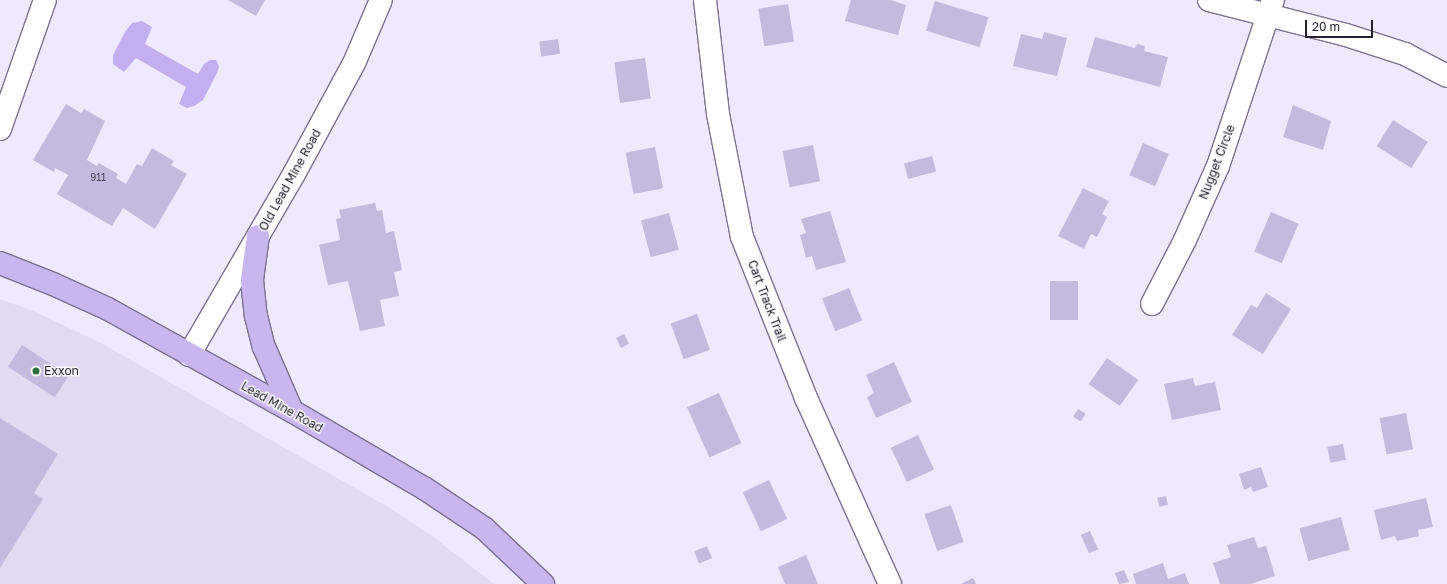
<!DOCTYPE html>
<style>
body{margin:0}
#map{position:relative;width:1447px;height:584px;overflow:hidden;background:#efe9ff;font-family:"Golos Text",sans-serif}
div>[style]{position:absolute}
.built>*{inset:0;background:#e1daf3}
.green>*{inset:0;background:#c3aef0}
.building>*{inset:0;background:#c4badd;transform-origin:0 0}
.roads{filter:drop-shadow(1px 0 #7b7191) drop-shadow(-1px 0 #7b7191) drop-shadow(0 1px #7b7191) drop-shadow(0 -1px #7b7191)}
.minor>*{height:22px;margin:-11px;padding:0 11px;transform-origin:11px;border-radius:11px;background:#fff}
.major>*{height:22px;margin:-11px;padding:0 11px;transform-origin:11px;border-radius:11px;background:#cab6ee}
.dots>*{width:11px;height:11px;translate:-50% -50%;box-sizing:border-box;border:2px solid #fafafa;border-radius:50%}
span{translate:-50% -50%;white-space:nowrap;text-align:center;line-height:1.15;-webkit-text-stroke:3px #fafafa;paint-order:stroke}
.number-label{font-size:10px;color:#4d475a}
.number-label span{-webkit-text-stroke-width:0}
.street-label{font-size:12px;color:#25212e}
.poi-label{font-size:12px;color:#25212e}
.left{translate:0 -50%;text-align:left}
.scale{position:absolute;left:1305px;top:20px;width:68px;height:18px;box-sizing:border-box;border:2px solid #25212e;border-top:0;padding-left:5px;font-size:12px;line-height:14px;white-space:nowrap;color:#25212e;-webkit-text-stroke:3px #fafafa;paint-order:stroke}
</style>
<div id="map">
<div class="built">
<i style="clip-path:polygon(0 299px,33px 311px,101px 343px,388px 507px,432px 536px,494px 584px,0 584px)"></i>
</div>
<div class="green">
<i style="clip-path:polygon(142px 21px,152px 27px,145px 44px,198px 74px,204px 64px,210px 60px,216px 60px,219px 66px,217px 73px,203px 100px,194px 106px,187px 108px,179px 104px,186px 87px,136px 58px,124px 72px,113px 64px,113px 55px,125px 32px,132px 23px)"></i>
</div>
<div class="building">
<i style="clip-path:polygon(228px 0,265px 0,256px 16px)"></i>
<i style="clip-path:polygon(851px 0,890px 0,906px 5px,898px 35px,845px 21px)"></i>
<i style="left:935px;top:1px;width:56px;height:31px;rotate:17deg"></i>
<i style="left:788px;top:4px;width:38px;height:30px;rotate:81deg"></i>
<i style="clip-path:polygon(1044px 32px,1067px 38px,1057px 76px,1013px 66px,1021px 34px,1042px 39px)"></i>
<i style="clip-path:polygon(1095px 37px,1135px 48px,1137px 44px,1145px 46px,1144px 51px,1168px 57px,1160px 87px,1086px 67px)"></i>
<i style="left:558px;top:39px;width:15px;height:19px;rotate:82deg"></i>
<i style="left:645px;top:58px;width:41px;height:31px;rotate:82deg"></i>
<i style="clip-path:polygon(66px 104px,81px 113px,84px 109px,105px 121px,87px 160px,97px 166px,99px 163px,118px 174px,116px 178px,126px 184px,137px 164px,142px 166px,152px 148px,174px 161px,171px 165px,187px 174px,155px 229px,123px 208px,112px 226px,57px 194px,68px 175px,55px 168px,54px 172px,33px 160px)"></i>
<i style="clip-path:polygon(1293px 105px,1331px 121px,1323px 150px,1283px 137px)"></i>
<i style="left:1393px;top:120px;width:41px;height:31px;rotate:32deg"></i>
<i style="left:1143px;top:143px;width:28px;height:35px;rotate:23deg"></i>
<i style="left:813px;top:145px;width:37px;height:31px;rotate:79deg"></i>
<i style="left:655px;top:147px;width:42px;height:30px;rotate:79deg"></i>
<i style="left:932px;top:156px;width:16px;height:29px;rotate:75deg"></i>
<i style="clip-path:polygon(1083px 188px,1109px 201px,1102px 214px,1107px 217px,1097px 237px,1091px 234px,1084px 249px,1058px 236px)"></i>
<i style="clip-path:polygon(375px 203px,377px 211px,382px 210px,386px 233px,394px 231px,402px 270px,394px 272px,399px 296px,380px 300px,385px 326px,360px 331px,348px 281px,328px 285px,319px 245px,340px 240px,336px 219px,341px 218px,339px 210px)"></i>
<i style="clip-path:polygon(830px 211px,846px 262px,816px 270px,812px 256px,806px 258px,800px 235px,806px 233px,801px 219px)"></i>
<i style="left:1271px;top:212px;width:30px;height:43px;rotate:23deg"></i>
<i style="left:669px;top:213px;width:38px;height:29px;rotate:75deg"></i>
<i style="left:1050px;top:281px;width:28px;height:39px"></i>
<i style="left:849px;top:288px;width:35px;height:29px;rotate:68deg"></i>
<i style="clip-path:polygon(1266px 293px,1291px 309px,1263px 354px,1232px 335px,1251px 305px,1257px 308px)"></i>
<i style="left:697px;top:314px;width:38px;height:28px;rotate:70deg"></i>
<i style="left:624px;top:334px;width:11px;height:9px;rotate:63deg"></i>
<i style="left:22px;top:345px;width:56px;height:26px;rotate:33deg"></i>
<i style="left:1107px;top:358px;width:38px;height:32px;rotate:35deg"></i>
<i style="clip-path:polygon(894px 362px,912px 402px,876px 418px,867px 397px,874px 393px,866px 375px)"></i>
<i style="clip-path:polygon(1193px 378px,1195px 386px,1215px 382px,1221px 410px,1172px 420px,1164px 384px)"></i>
<i style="left:719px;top:393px;width:55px;height:35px;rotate:66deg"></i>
<i style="left:1078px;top:409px;width:9px;height:9px;rotate:32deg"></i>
<i style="left:1406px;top:413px;width:37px;height:27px;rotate:79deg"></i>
<i style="clip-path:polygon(0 418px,58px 454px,34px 493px,43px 499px,0 568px)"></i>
<i style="left:918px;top:435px;width:38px;height:30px;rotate:65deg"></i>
<i style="left:1343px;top:444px;width:16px;height:16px;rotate:79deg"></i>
<i style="clip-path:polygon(1261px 467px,1268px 487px,1253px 492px,1251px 487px,1244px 490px,1239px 474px)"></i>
<i style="left:769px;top:480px;width:43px;height:29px;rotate:65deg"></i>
<i style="left:1166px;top:496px;width:9px;height:9px;rotate:77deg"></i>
<i style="clip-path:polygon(1426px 498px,1433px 527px,1418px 530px,1419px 536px,1397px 541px,1395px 536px,1381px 540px,1374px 510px)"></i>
<i style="left:951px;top:505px;width:39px;height:28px;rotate:71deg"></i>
<i style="left:1341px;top:517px;width:34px;height:43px;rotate:75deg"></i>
<i style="left:1090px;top:531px;width:20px;height:10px;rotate:66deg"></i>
<i style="clip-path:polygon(1254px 537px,1258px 548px,1266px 546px,1275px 576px,1250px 584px,1220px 584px,1213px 563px,1231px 557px,1227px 545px)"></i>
<i style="left:707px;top:546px;width:13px;height:14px;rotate:67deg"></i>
<i style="clip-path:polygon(806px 555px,818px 584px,785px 584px,778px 567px)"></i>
<i style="clip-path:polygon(1163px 563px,1168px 579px,1185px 573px,1189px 584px,1136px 584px,1133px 574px)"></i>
<i style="clip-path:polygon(1124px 570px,1129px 582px,1119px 584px,1115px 573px)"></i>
<i style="clip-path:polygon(973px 578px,976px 584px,961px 584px)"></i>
</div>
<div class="roads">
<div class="minor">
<i style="left:705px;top:0;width:115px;rotate:83.5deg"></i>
<i style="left:718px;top:114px;width:125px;rotate:79deg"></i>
<i style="left:742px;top:237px;width:173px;rotate:68.3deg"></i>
<i style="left:806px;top:398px;width:204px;rotate:65.7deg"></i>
<i style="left:1209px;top:0;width:141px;rotate:14.3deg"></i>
<i style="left:1346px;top:35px;width:62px;rotate:17.9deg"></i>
<i style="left:1405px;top:54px;width:47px;rotate:27.6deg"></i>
<i style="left:0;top:129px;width:137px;rotate:-70.8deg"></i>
<i style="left:1152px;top:304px;width:72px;rotate:-62.7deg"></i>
<i style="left:1185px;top:240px;width:81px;rotate:-66deg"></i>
<i style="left:1218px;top:166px;width:175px;rotate:-71.7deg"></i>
<i style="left:189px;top:355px;width:209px;rotate:-59.9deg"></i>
<i style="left:294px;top:174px;width:128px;rotate:-61.6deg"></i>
<i style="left:355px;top:61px;width:66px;rotate:-66.9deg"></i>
</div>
<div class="major">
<i style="left:258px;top:236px;width:44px;rotate:97.8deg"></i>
<i style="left:252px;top:280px;width:36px;rotate:84deg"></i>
<i style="left:256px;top:316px;width:32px;rotate:76deg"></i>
<i style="left:264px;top:347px;width:70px;rotate:66.4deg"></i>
<i style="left:0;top:263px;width:57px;rotate:21.6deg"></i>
<i style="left:53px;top:284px;width:60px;rotate:24.4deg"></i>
<i style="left:108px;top:309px;width:210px;rotate:29deg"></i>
<i style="left:292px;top:411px;width:153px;rotate:30.3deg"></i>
<i style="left:424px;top:488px;width:73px;rotate:33.9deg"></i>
<i style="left:485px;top:529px;width:80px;rotate:43.5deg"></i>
</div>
</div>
<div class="dots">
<i style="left:36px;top:371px;background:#2c703c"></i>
</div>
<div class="number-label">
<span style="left:98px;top:178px">911</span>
</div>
<div class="street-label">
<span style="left:1217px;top:162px;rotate:-69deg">Nugget Circle</span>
<span style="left:290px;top:180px;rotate:-61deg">Old Lead Mine Road</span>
<span style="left:767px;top:301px;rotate:69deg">Cart Track Trail</span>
<span style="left:282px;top:407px;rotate:29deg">Lead Mine Road</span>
</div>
<div class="poi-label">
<span class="left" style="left:44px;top:371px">Exxon</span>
</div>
<div class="scale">20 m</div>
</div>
